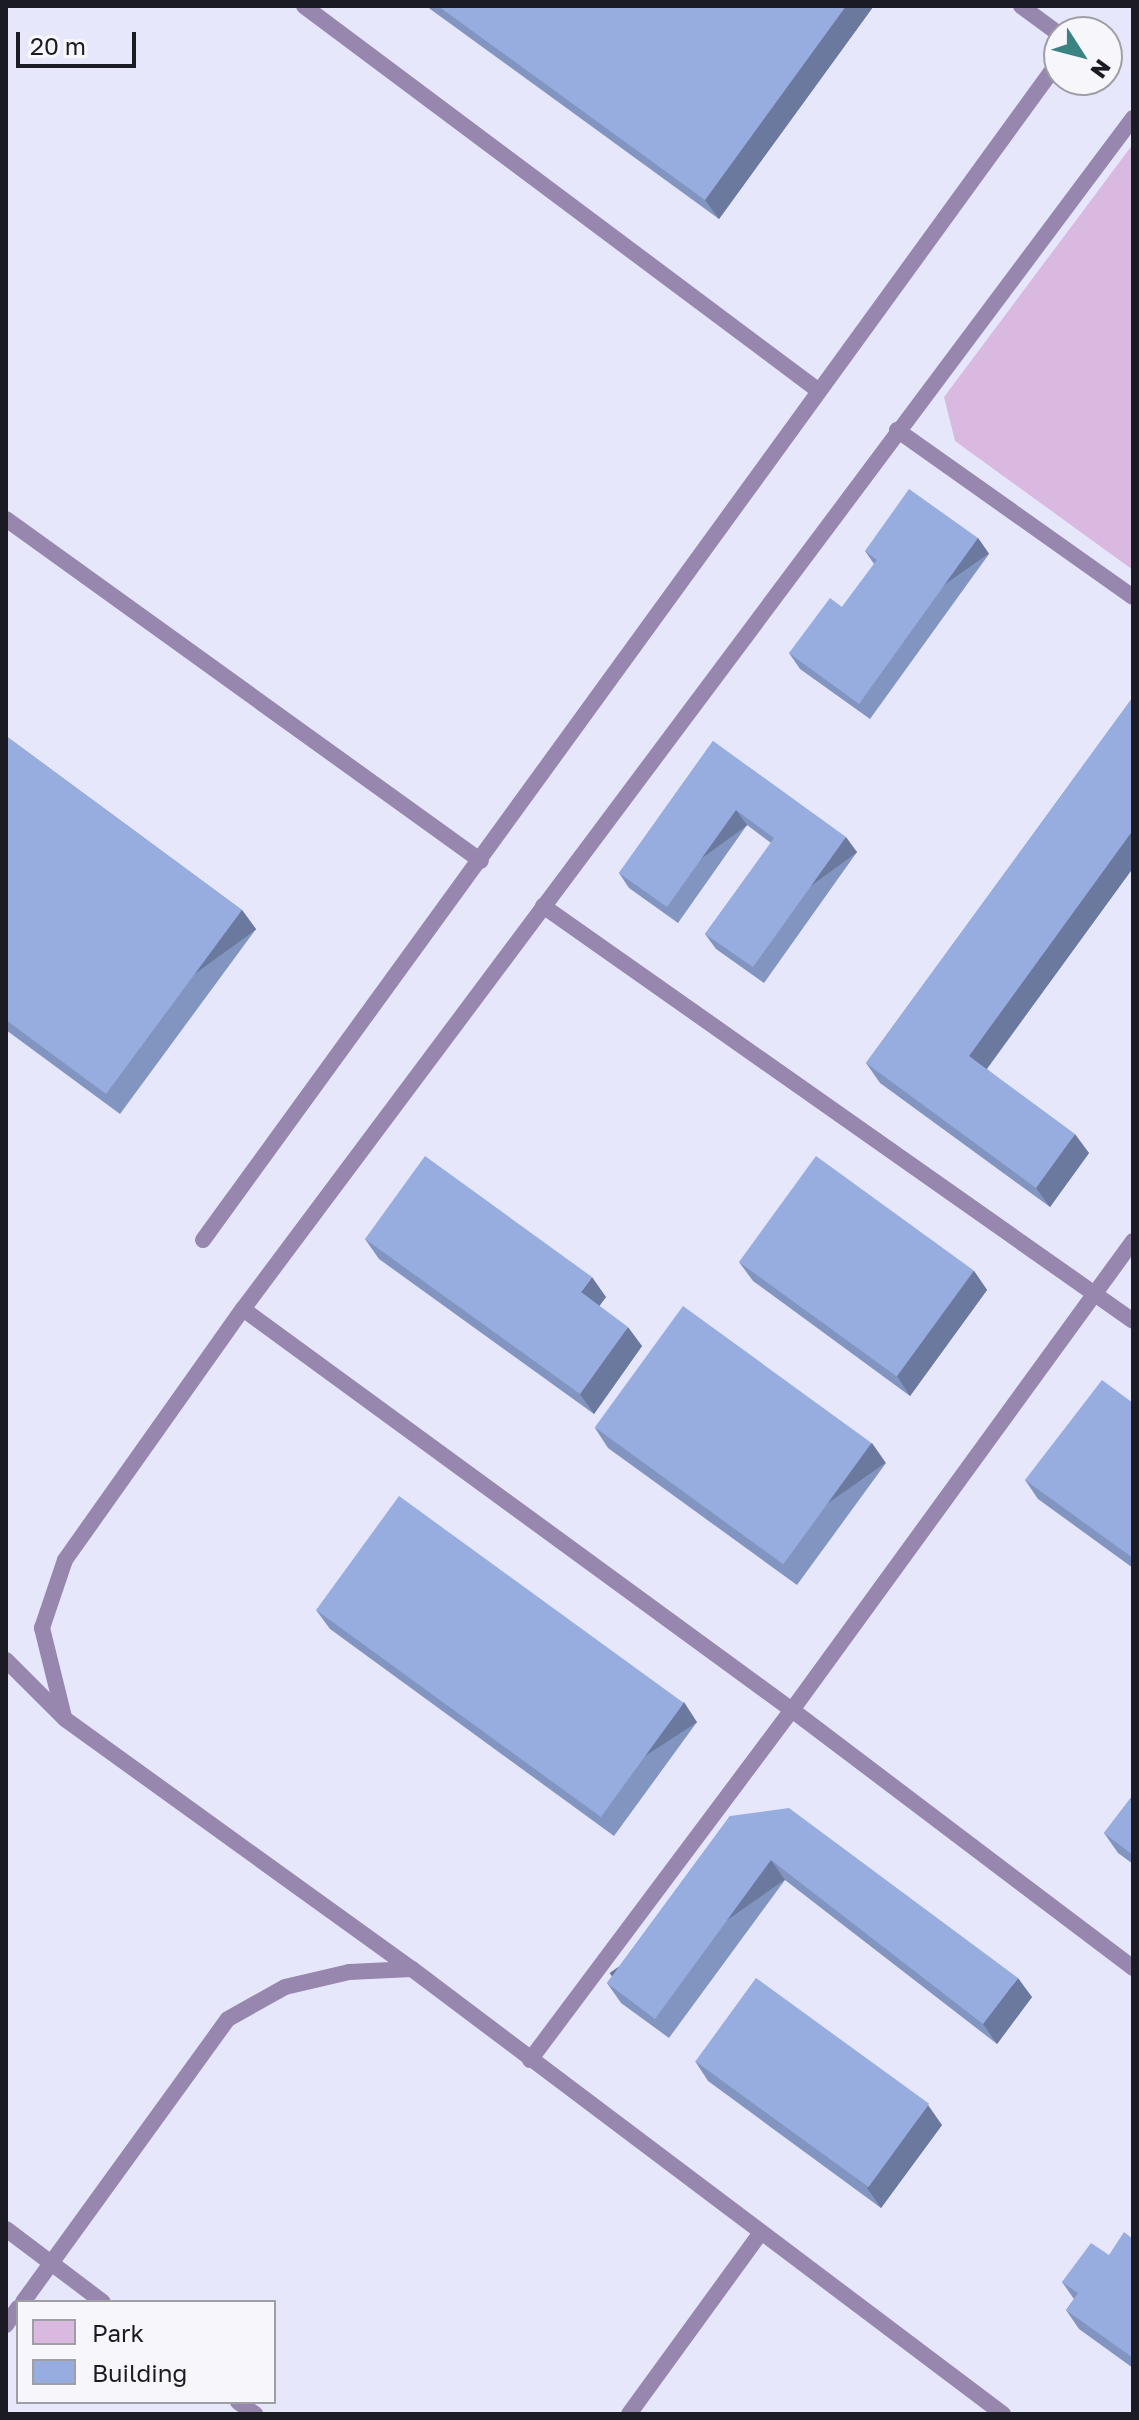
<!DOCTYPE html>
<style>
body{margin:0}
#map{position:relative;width:1139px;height:2420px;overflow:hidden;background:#e7e7fc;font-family:"Golos Text",sans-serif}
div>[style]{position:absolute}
.green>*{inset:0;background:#dab9e0}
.service>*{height:16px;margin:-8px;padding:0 8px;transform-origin:8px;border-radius:8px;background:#9787af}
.wall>*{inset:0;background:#8295c1}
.shaded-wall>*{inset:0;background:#6a799d;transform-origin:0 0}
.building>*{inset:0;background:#97ade0;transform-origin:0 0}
span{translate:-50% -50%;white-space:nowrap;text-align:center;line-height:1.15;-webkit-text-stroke:6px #f6f6fb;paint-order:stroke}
.frame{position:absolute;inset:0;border:8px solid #1b1b24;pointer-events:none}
.legend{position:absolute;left:16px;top:2300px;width:260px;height:104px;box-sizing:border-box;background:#f6f6fb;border:2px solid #9e9ea5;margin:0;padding:10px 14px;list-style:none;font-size:24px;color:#1b1b24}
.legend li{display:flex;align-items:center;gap:16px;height:40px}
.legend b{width:40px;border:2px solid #9e9ea5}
.north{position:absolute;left:1043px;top:16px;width:80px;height:80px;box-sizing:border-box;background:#f6f6fb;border:2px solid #9e9ea5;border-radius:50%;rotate:126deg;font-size:22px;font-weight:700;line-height:32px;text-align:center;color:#1b1b24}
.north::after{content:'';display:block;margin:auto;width:28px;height:36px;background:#3b8381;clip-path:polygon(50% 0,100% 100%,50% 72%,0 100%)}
.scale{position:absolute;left:16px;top:32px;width:120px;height:36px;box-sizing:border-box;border:4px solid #1b1b24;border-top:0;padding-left:10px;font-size:24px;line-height:28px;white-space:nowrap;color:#1b1b24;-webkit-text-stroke:6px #f6f6fb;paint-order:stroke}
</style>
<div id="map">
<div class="green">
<i style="clip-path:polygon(1133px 144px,1133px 570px,955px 441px,944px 397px)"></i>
</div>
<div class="service">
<i style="left:304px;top:6px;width:643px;rotate:36.78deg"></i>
<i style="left:1021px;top:6px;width:47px;rotate:36.4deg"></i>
<i style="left:1133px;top:118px;width:1487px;rotate:126.77deg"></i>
<i style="left:243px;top:1309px;width:680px;rotate:36.15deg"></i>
<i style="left:792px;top:1710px;width:428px;rotate:37.1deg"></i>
<i style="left:897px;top:430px;width:289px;rotate:35.3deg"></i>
<i style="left:6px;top:519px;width:585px;rotate:35.75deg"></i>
<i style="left:543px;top:906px;width:721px;rotate:35.12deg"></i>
<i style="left:203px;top:1240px;width:1457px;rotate:-54.02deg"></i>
<i style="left:6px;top:1660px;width:83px;rotate:45deg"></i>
<i style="left:65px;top:1719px;width:428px;rotate:35.8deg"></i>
<i style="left:412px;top:1969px;width:740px;rotate:36.98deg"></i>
<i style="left:64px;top:1717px;width:92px;rotate:-103.9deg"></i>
<i style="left:42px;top:1628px;width:72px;rotate:-71.3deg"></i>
<i style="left:65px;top:1560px;width:308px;rotate:-54.7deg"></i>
<i style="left:530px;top:2060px;width:437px;rotate:-53.2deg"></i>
<i style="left:792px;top:1710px;width:580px;rotate:-53.98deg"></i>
<i style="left:6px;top:2229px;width:121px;rotate:37deg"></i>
<i style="left:23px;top:2302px;width:349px;rotate:-54.1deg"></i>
<i style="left:228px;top:2019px;width:65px;rotate:-29.3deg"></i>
<i style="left:285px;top:1987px;width:66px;rotate:-13.2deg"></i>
<i style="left:349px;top:1972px;width:63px;rotate:-2.7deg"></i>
<i style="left:6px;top:2325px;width:21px;rotate:-55deg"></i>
<i style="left:238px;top:2402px;width:21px;rotate:35deg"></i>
<i style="left:629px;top:2414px;width:223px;rotate:-54deg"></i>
</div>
<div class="wall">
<i style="clip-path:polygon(426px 6px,873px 6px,873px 7px,719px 219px)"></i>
<i style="clip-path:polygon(978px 538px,989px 554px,870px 719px,800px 669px,789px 653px,842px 607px,874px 564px,865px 551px)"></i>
<i style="clip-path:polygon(1133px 697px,1133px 868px,987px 1069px,1089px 1153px,1050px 1207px,880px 1083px,866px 1063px)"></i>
<i style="clip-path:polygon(6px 736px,242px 910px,256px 929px,120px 1114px,6px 1030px)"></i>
<i style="clip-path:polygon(713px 741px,857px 852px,764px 983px,716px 949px,705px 934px,771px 843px,747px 825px,678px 923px,629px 888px,619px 873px)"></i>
<i style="clip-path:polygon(365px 1239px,606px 1297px,599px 1306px,642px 1346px,594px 1414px,379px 1259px)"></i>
<i style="clip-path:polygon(739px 1262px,974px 1271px,987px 1290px,910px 1396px,753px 1281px)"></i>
<i style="clip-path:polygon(1133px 1403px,1133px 1568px,1038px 1499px,1025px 1480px)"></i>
<i style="clip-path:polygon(595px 1428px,886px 1463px,797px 1585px,608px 1448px)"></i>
<i style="clip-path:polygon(316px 1610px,697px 1722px,614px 1836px,330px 1629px)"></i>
<i style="clip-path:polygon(1133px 1795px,1133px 1864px,1118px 1853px,1104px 1833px)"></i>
<i style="clip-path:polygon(730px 1816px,1032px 1997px,997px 2044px,785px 1880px,669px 2038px,621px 2003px,607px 1983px)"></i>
<i style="clip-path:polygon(695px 2061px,942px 2125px,881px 2208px,708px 2081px)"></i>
<i style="clip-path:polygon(1133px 2239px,1133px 2368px,1079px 2329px,1066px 2310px,1074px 2299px,1062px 2282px,1109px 2255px)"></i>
</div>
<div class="shaded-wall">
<i style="clip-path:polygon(846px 6px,873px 6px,873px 7px,719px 219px,705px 200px)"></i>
<i style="left:978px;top:538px;width:19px;height:204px;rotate:55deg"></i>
<i style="left:736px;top:810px;width:19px;height:119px;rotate:54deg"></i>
<i style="clip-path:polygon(1133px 830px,1133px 868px,982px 1075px,969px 1056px)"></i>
<i style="left:846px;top:837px;width:19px;height:160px;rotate:54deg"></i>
<i style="left:242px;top:910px;width:24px;height:229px;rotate:54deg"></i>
<i style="clip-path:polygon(1075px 1134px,1089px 1153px,1050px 1207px,1036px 1188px)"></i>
<i style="clip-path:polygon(974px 1271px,987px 1290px,910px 1396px,897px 1376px)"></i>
<i style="clip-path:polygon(592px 1277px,606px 1297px,595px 1312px,581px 1292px)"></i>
<i style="clip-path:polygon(628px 1327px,642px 1346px,594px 1414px,580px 1394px)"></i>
<i style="left:872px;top:1443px;width:24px;height:151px;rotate:55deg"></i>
<i style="left:684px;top:1702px;width:24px;height:141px;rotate:57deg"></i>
<i style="left:771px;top:1860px;width:24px;height:197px;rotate:55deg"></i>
<i style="clip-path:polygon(1018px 1978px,1032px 1997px,997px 2044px,983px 2024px)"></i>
<i style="clip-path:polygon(928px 2105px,942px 2125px,881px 2208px,867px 2188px)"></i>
</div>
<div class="building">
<i style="clip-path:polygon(438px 6px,846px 6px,705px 200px)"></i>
<i style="clip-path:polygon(909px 489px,978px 538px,859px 704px,789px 653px,830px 598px,842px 607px,877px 560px,865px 551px)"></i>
<i style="clip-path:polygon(1133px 697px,1133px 830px,969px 1056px,1075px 1134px,1036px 1188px,866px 1063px)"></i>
<i style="clip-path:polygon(6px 736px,242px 910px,106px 1094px,6px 1020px)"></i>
<i style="clip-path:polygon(713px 741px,846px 837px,753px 967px,705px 934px,774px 838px,736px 810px,667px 907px,619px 873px)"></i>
<i style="clip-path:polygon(425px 1156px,592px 1277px,581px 1292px,628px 1327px,580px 1394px,365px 1239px)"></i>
<i style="left:816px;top:1156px;width:195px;height:131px;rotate:36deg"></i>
<i style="left:683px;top:1306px;width:233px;height:150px;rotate:36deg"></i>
<i style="clip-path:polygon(1102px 1380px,1133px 1403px,1133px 1558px,1025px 1480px)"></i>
<i style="left:399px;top:1496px;width:352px;height:141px;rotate:36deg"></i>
<i style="clip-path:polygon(1133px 1795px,1133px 1855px,1104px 1833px)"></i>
<i style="clip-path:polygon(789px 1808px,1018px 1978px,983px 2024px,771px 1860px,655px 2019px,607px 1983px,730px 1816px)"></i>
<i style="left:756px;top:1978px;width:214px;height:103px;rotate:36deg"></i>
<i style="clip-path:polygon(1124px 2232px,1133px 2239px,1133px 2358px,1066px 2310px,1078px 2293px,1062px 2282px,1091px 2243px,1109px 2255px)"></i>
</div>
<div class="frame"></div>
<ul class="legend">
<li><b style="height:22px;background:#dab9e0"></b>Park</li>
<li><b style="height:22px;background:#97ade0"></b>Building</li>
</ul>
<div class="north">N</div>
<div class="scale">20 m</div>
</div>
